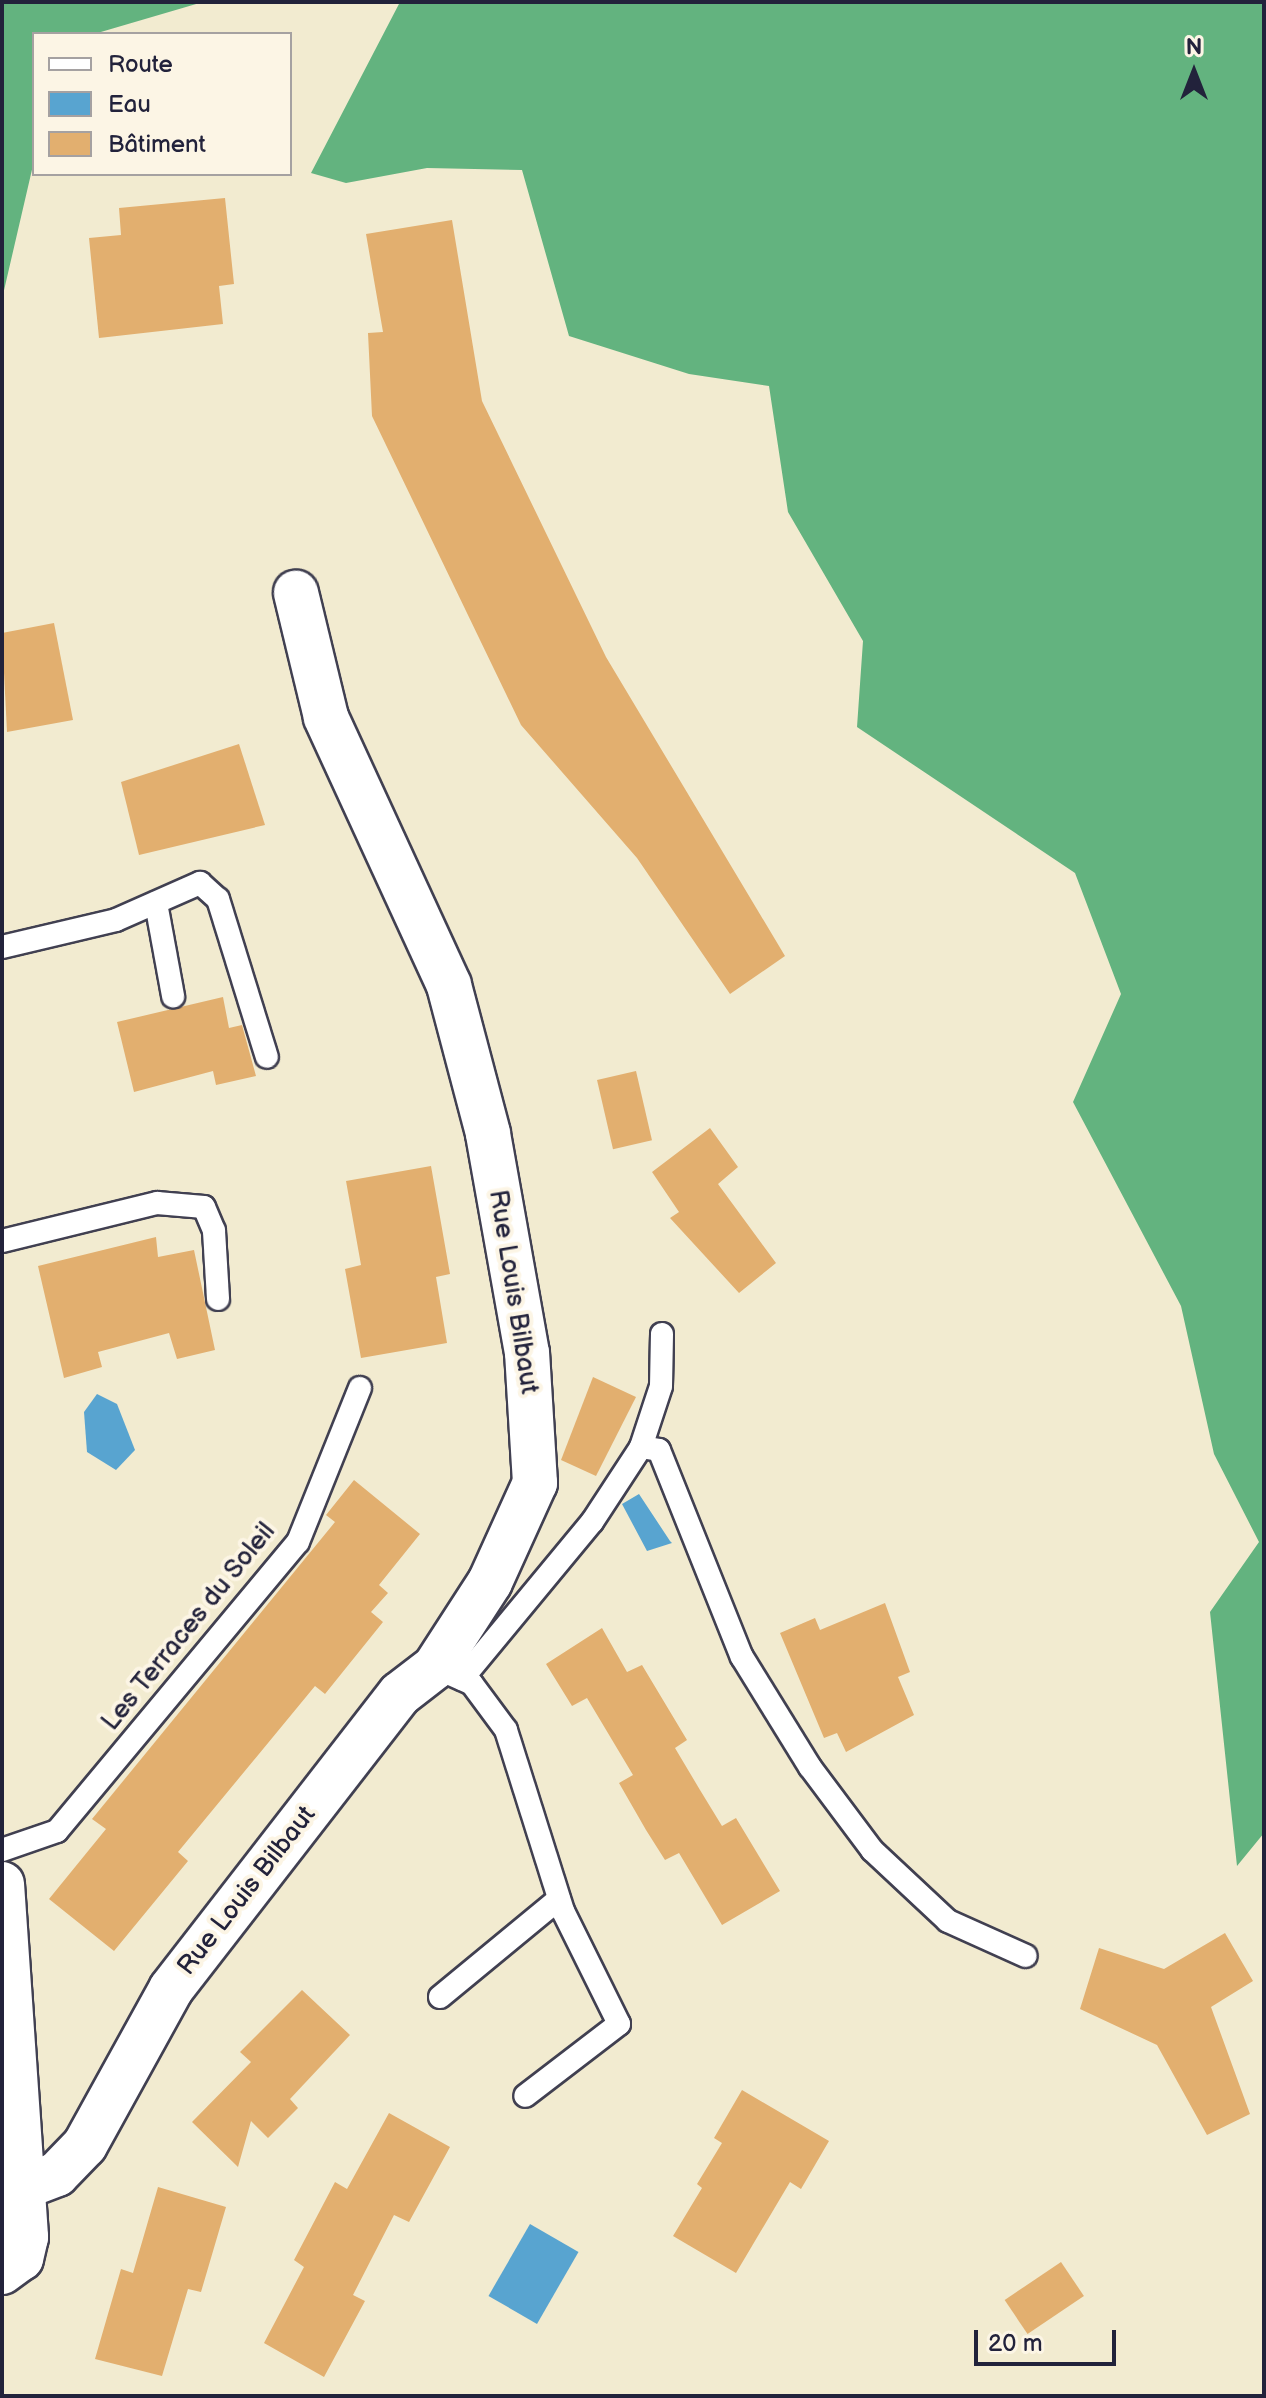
<!DOCTYPE html>
<meta charset="utf-8">
<style>
body{margin:0}
#map{position:relative;width:1266px;height:2398px;overflow:hidden;background:#f2ebd0;font-family:"Balsamiq Sans",sans-serif}
div>[style]{position:absolute}
.forest>*{inset:0;background:#63b37f}
.water>*{inset:0;background:#58a4d0;transform-origin:0 0}
.building>*{inset:0;background:#e2af6f;transform-origin:0 0}
.roads{filter:drop-shadow(2px 0 #414051) drop-shadow(-2px 0 #414051) drop-shadow(0 2px #414051) drop-shadow(0 -2px #414051)}
.service>*{height:22px;margin:-11px;padding:0 11px;transform-origin:11px;border-radius:11px;background:#fff}
.minor>*{height:44px;margin:-22px;padding:0 22px;transform-origin:22px;border-radius:22px;background:#fff}
span{translate:-50% -50%;white-space:nowrap;text-align:center;line-height:1.15;-webkit-text-stroke:8px #fcf5e5;paint-order:stroke}
.street-label{font-size:26px;color:#22223b}
.frame{position:absolute;inset:0;border:4px solid #22223b;pointer-events:none}
.legend{position:absolute;left:32px;top:32px;width:260px;height:144px;box-sizing:border-box;background:#fcf5e5;border:2px solid #a5a1a1;margin:0;padding:10px 14px;list-style:none;font-size:24px;color:#22223b}
.legend li{display:flex;align-items:center;gap:16px;height:40px}
.legend b{width:40px;border:2px solid #a5a1a1}
.north{position:absolute;left:1154px;top:32px;width:80px;height:80px;-webkit-text-stroke:6px #fcf5e5;paint-order:stroke;rotate:0deg;font-size:22px;font-weight:700;line-height:32px;text-align:center;color:#22223b}
.north::after{content:'';display:block;margin:auto;width:28px;height:36px;background:#22223b;clip-path:polygon(50% 0,100% 100%,50% 72%,0 100%)}
.scale{position:absolute;left:974px;top:2330px;width:142px;height:36px;box-sizing:border-box;border:4px solid #22223b;border-top:0;padding-left:10px;font-size:24px;line-height:28px;white-space:nowrap;color:#22223b;-webkit-text-stroke:6px #fcf5e5;paint-order:stroke}
</style>
<div id="map">
<div class="forest">
<i style="clip-path:polygon(2px 2px,203px 2px,94px 34px,34px 34px,34px 161px,2px 299px)"></i>
<i style="clip-path:polygon(400px 2px,1264px 2px,1264px 1833px,1237px 1866px,1210px 1612px,1259px 1542px,1214px 1454px,1181px 1306px,1073px 1102px,1121px 994px,1075px 873px,857px 727px,863px 641px,788px 512px,769px 386px,689px 374px,569px 336px,522px 170px,427px 168px,346px 183px,311px 173px)"></i>
</div>
<div class="water">
<i style="clip-path:polygon(97px 1394px,117px 1404px,135px 1450px,116px 1470px,87px 1452px,84px 1412px)"></i>
<i style="clip-path:polygon(639px 1494px,670px 1541px,672px 1543px,647px 1551px,622px 1504px)"></i>
<i style="left:530px;top:2224px;width:56px;height:83px;rotate:30deg"></i>
</div>
<div class="building">
<i style="clip-path:polygon(225px 198px,234px 284px,219px 286px,223px 324px,99px 338px,89px 238px,121px 235px,119px 208px)"></i>
<i style="clip-path:polygon(452px 220px,482px 401px,606px 657px,785px 956px,730px 994px,637px 858px,521px 725px,372px 416px,368px 333px,383px 332px,366px 234px)"></i>
<i style="clip-path:polygon(54px 623px,73px 720px,7px 732px,2px 633px)"></i>
<i style="clip-path:polygon(239px 744px,265px 825px,139px 855px,121px 782px)"></i>
<i style="clip-path:polygon(223px 997px,229px 1028px,242px 1025px,256px 1076px,216px 1085px,213px 1071px,134px 1092px,117px 1022px)"></i>
<i style="left:636px;top:1071px;width:71px;height:40px;rotate:77deg"></i>
<i style="clip-path:polygon(710px 1128px,738px 1167px,718px 1184px,776px 1263px,739px 1293px,670px 1218px,679px 1212px,652px 1172px)"></i>
<i style="clip-path:polygon(431px 1166px,450px 1274px,436px 1277px,447px 1343px,361px 1358px,345px 1269px,361px 1265px,346px 1181px)"></i>
<i style="clip-path:polygon(156px 1237px,158px 1257px,194px 1250px,215px 1350px,177px 1359px,169px 1333px,98px 1352px,102px 1367px,64px 1378px,38px 1266px)"></i>
<i style="clip-path:polygon(593px 1377px,636px 1397px,596px 1476px,561px 1460px)"></i>
<i style="clip-path:polygon(354px 1480px,420px 1534px,379px 1585px,388px 1593px,371px 1612px,383px 1622px,325px 1694px,315px 1686px,178px 1852px,188px 1861px,114px 1951px,49px 1899px,106px 1829px,92px 1819px,335px 1522px,326px 1515px)"></i>
<i style="clip-path:polygon(885px 1603px,910px 1672px,898px 1677px,914px 1715px,846px 1752px,837px 1733px,824px 1738px,780px 1633px,815px 1618px,820px 1630px)"></i>
<i style="clip-path:polygon(602px 1628px,627px 1672px,642px 1665px,687px 1740px,675px 1748px,700px 1790px,722px 1826px,736px 1818px,780px 1891px,722px 1925px,679px 1853px,665px 1860px,646px 1830px,619px 1783px,633px 1775px,587px 1698px,572px 1706px,546px 1664px)"></i>
<i style="clip-path:polygon(1225px 1933px,1253px 1981px,1211px 2007px,1250px 2114px,1207px 2135px,1157px 2045px,1080px 2009px,1099px 1948px,1164px 1969px)"></i>
<i style="clip-path:polygon(302px 1990px,350px 2035px,290px 2099px,298px 2108px,268px 2138px,251px 2121px,238px 2167px,192px 2122px,251px 2062px,240px 2052px)"></i>
<i style="clip-path:polygon(742px 2090px,829px 2141px,801px 2189px,790px 2182px,736px 2273px,673px 2236px,702px 2188px,697px 2184px,722px 2143px,714px 2138px)"></i>
<i style="clip-path:polygon(389px 2113px,450px 2147px,409px 2222px,394px 2215px,353px 2295px,365px 2301px,324px 2377px,264px 2343px,304px 2267px,294px 2260px,335px 2182px,347px 2189px)"></i>
<i style="clip-path:polygon(158px 2187px,226px 2207px,201px 2292px,188px 2289px,162px 2376px,95px 2359px,121px 2269px,133px 2273px)"></i>
<i style="left:1061px;top:2262px;width:41px;height:68px;rotate:56deg"></i>
</div>
<div class="roads">
<div class="service">
<i style="left:156px;top:903px;width:95px;rotate:79.6deg"></i>
<i style="left:2px;top:947px;width:117px;rotate:-13.3deg"></i>
<i style="left:116px;top:920px;width:92px;rotate:-23.8deg"></i>
<i style="left:200px;top:883px;width:24px;rotate:42deg"></i>
<i style="left:218px;top:899px;width:165px;rotate:72.8deg"></i>
<i style="left:2px;top:1241px;width:160px;rotate:-13.8deg"></i>
<i style="left:157px;top:1203px;width:47px;rotate:4.9deg"></i>
<i style="left:204px;top:1207px;width:26px;rotate:67deg"></i>
<i style="left:214px;top:1231px;width:68px;rotate:86.6deg"></i>
<i style="left:641px;top:1447px;width:64px;rotate:-71.8deg"></i>
<i style="left:661px;top:1386px;width:52px;rotate:-88.9deg"></i>
<i style="left:450px;top:1674px;width:24px;rotate:24deg"></i>
<i style="left:472px;top:1684px;width:57px;rotate:53.5deg"></i>
<i style="left:506px;top:1730px;width:190px;rotate:72.5deg"></i>
<i style="left:563px;top:1911px;width:126px;rotate:63.6deg"></i>
<i style="left:619px;top:2024px;width:118px;rotate:142.5deg"></i>
<i style="left:462px;top:1679px;width:204px;rotate:-50.4deg"></i>
<i style="left:592px;top:1522px;width:90px;rotate:-56.8deg"></i>
<i style="left:641px;top:1447px;width:18px;rotate:9deg"></i>
<i style="left:659px;top:1450px;width:223px;rotate:68.2deg"></i>
<i style="left:742px;top:1657px;width:129px;rotate:58.3deg"></i>
<i style="left:810px;top:1767px;width:104px;rotate:53.2deg"></i>
<i style="left:872px;top:1850px;width:104px;rotate:43.1deg"></i>
<i style="left:948px;top:1921px;width:85px;rotate:24.2deg"></i>
<i style="left:2px;top:1850px;width:58px;rotate:-19.1deg"></i>
<i style="left:57px;top:1831px;width:376px;rotate:-50.2deg"></i>
<i style="left:298px;top:1542px;width:166px;rotate:-68.1deg"></i>
<i style="left:440px;top:1997px;width:154px;rotate:-39.5deg"></i>
</div>
<div class="minor">
<i style="left:2px;top:1884px;width:354px;rotate:86.1deg"></i>
<i style="left:26px;top:2237px;width:22px;rotate:103deg"></i>
<i style="left:21px;top:2258px;width:24px;rotate:144deg"></i>
<i style="left:26px;top:2186px;width:33px;rotate:-21deg"></i>
<i style="left:57px;top:2174px;width:40px;rotate:-46deg"></i>
<i style="left:85px;top:2145px;width:178px;rotate:-61.1deg"></i>
<i style="left:171px;top:1989px;width:373px;rotate:-52.2deg"></i>
<i style="left:400px;top:1694px;width:44px;rotate:-37.6deg"></i>
<i style="left:435px;top:1667px;width:101px;rotate:-57.1deg"></i>
<i style="left:490px;top:1582px;width:109px;rotate:-65.6deg"></i>
<i style="left:535px;top:1483px;width:130px;rotate:-93.5deg"></i>
<i style="left:527px;top:1353px;width:223px;rotate:-100.1deg"></i>
<i style="left:488px;top:1133px;width:153px;rotate:-104.8deg"></i>
<i style="left:449px;top:985px;width:295px;rotate:-114.7deg"></i>
<i style="left:326px;top:717px;width:128px;rotate:-103.6deg"></i>
</div>
</div>
<div class="street-label">
<span style="left:513px;top:1292px;rotate:81deg">Rue Louis Bilbaut</span>
<span style="left:189px;top:1627px;rotate:-51deg">Les Terraces du Soleil</span>
<span style="left:247px;top:1891px;rotate:-52deg">Rue Louis Bilbaut</span>
</div>
<div class="frame"></div>
<ul class="legend">
<li><b style="height:10px;background:#fff"></b>Route</li>
<li><b style="height:22px;background:#58a4d0"></b>Eau</li>
<li><b style="height:22px;background:#e2af6f"></b>Bâtiment</li>
</ul>
<div class="north">N</div>
<div class="scale">20 m</div>
</div>
